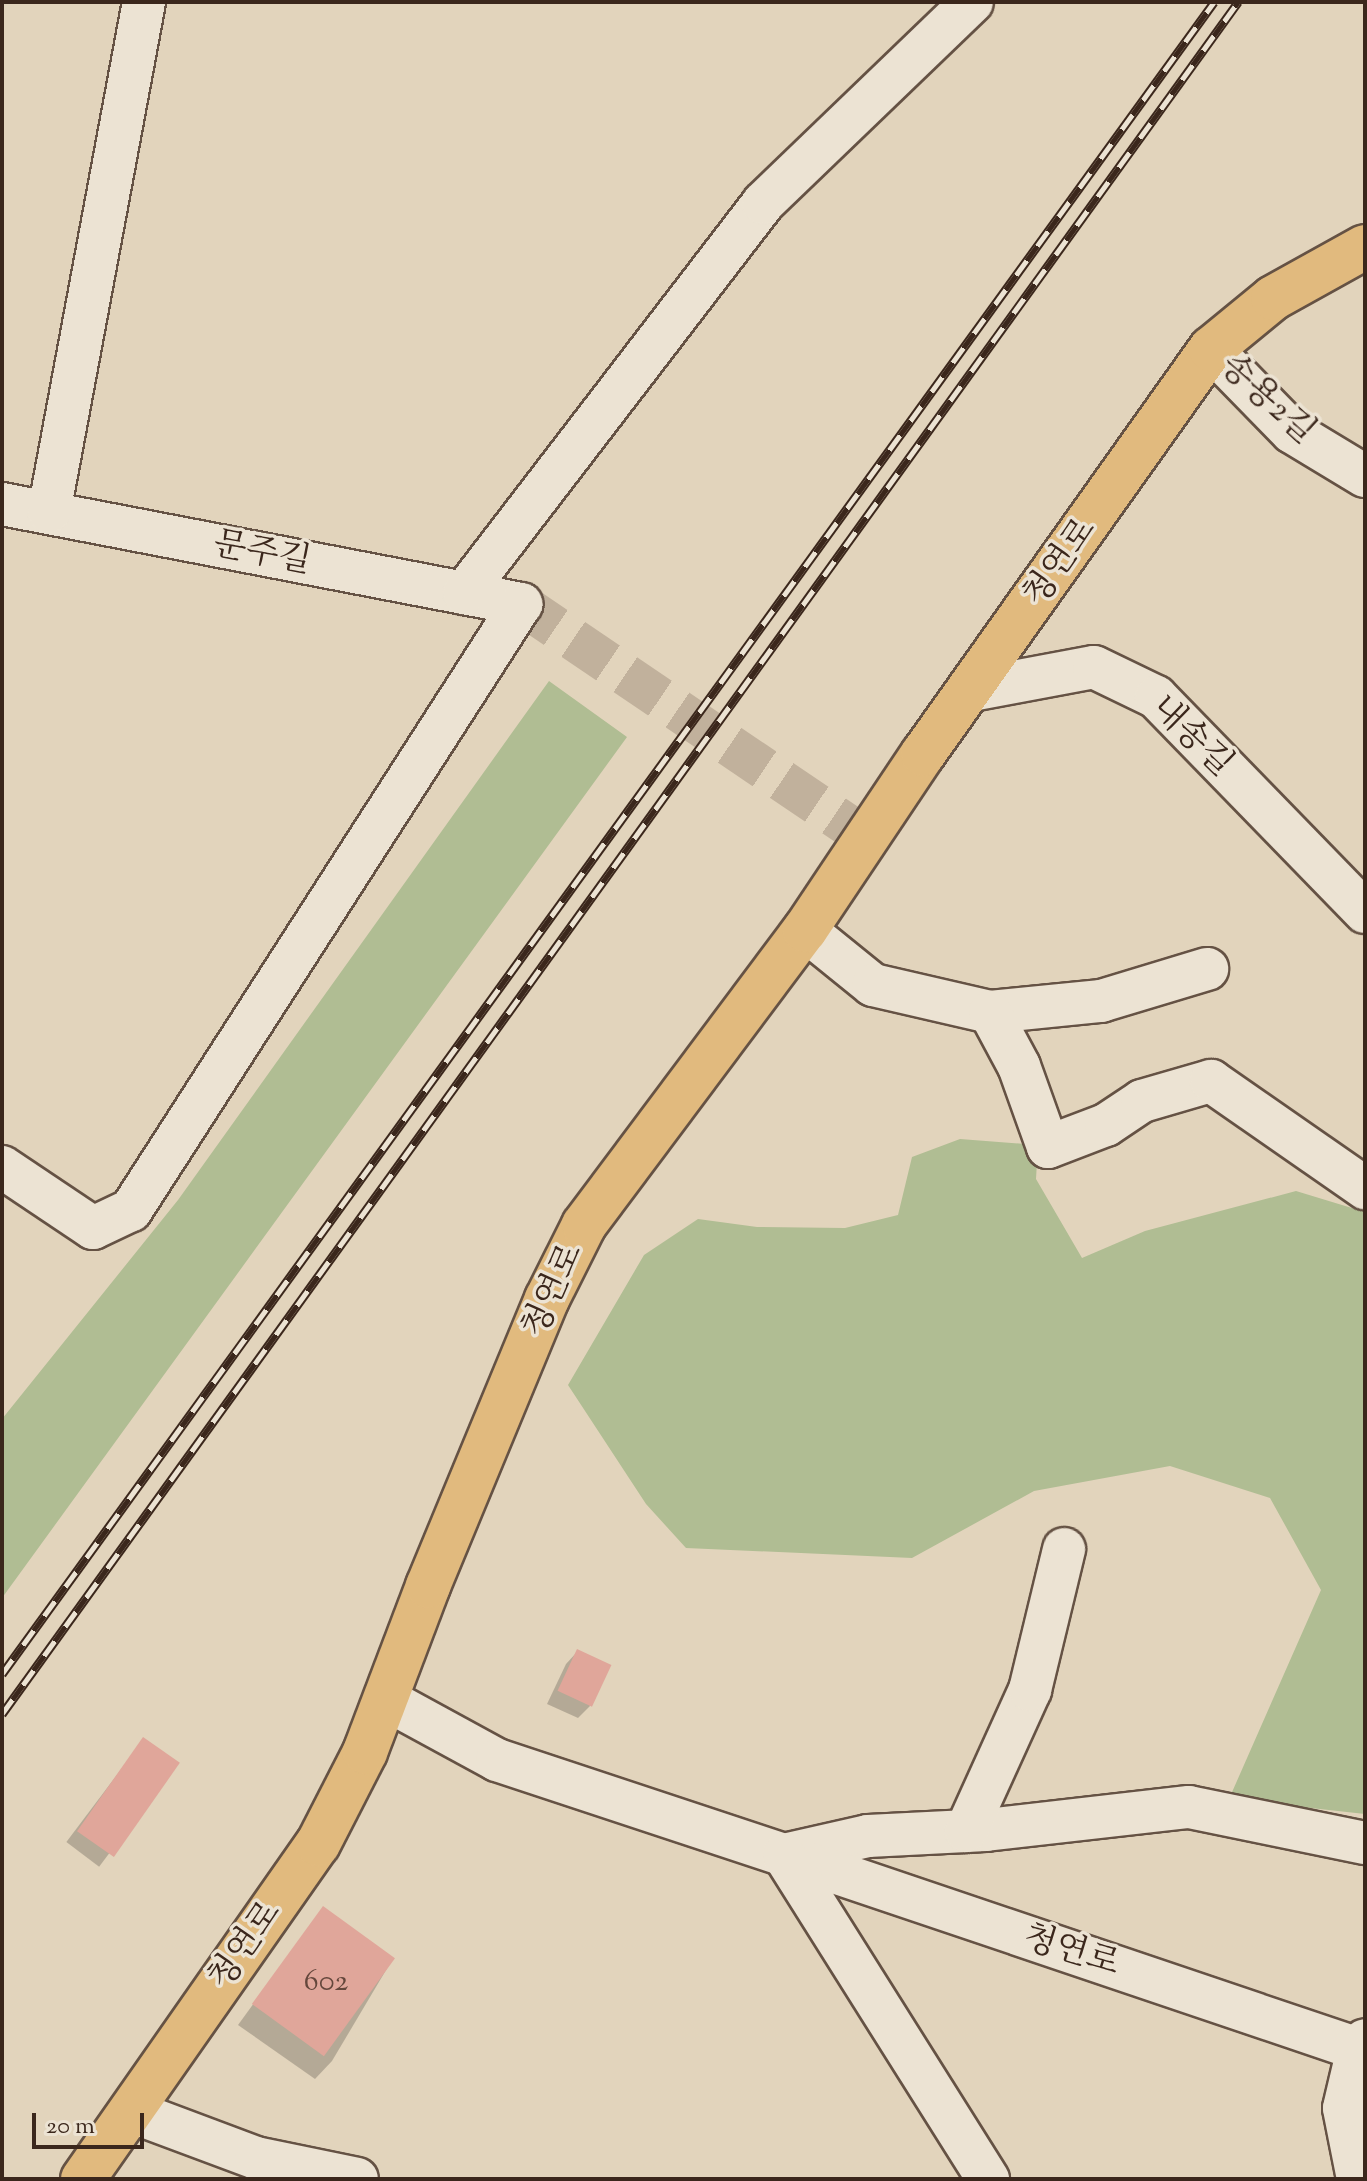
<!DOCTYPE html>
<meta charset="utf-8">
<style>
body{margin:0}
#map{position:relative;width:1367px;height:2181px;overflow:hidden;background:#e2d4bc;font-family:"Sorts Mill Goudy","Noto Serif KR",serif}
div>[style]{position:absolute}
.green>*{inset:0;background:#b0bd93}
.shadow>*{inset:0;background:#0003;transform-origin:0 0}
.building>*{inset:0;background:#e0a69a;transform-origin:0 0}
.minor-tunnel>*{height:42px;margin-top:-21px;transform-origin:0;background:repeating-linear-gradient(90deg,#c1b19c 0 42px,transparent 0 63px)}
.roads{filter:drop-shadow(2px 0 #655244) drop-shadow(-2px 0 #655244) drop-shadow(0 2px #655244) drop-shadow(0 -2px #655244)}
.minor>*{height:42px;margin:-21px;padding:0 21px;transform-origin:21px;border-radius:21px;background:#ece3d3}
.major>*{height:44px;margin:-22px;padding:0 22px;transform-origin:22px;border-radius:22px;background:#e1ba7e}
.rail>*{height:9px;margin-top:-4.5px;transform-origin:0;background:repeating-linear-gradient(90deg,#ece3d3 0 18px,#3b271c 0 36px);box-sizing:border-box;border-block:2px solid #3b271c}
span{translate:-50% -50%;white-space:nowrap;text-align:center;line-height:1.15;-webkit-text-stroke:7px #ece3d3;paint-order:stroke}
.number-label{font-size:30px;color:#64473c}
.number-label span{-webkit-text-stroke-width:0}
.street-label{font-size:34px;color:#3b271c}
.frame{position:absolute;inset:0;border:4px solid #3b271c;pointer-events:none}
.scale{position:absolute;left:32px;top:2113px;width:112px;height:36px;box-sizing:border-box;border:4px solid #3b271c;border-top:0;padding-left:10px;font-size:24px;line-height:28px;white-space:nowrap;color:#3b271c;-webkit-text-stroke:6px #ece3d3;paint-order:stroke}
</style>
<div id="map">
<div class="green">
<i style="clip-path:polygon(549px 681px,627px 737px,2px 1598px,2px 1419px,178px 1200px)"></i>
<i style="clip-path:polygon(960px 1139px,1038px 1145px,1036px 1179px,1082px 1258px,1145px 1231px,1296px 1191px,1365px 1212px,1365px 1814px,1229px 1799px,1321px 1590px,1270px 1498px,1170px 1466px,1034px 1491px,912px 1558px,686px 1548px,646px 1504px,568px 1385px,644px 1255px,698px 1219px,757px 1227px,845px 1228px,898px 1215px,912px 1157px)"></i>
</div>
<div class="shadow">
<i style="clip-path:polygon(577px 1652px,590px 1706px,578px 1718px,547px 1704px,566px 1664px)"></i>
<i style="left:144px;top:1739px;width:41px;height:129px;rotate:37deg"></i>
<i style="clip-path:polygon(323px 1908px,392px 1960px,332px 2061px,315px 2079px,238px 2025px)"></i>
</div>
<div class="building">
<i style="left:577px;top:1649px;width:38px;height:46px;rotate:25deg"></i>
<i style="left:143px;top:1737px;width:45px;height:115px;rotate:35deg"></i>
<i style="left:323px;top:1906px;width:89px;height:121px;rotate:36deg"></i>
</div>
<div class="minor-tunnel">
<i style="left:521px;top:604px;width:420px;rotate:34.1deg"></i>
</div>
<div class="roads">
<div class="minor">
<i style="left:1211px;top:349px;width:116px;rotate:45.7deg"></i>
<i style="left:1292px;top:432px;width:85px;rotate:31.1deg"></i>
<i style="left:2px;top:504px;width:529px;rotate:10.91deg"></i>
<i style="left:521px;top:604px;width:721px;rotate:122.76deg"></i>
<i style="left:131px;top:1210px;width:42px;rotate:154.7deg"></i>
<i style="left:93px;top:1228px;width:110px;rotate:-146.2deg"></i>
<i style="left:49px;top:512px;width:519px;rotate:-79.45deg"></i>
<i style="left:464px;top:593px;width:491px;rotate:-52.5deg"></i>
<i style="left:763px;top:203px;width:290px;rotate:-43.9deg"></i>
<i style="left:971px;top:690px;width:125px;rotate:-10.6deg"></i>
<i style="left:1094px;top:667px;width:69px;rotate:25.8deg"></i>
<i style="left:1156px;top:697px;width:300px;rotate:45.8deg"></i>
<i style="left:805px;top:930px;width:87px;rotate:39deg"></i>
<i style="left:873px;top:985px;width:120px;rotate:13deg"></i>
<i style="left:990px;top:1012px;width:112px;rotate:-5.7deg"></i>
<i style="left:1101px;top:1001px;width:111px;rotate:-16.8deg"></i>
<i style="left:990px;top:1012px;width:61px;rotate:61.8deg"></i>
<i style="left:1019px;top:1066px;width:86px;rotate:70.3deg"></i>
<i style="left:1048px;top:1147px;width:62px;rotate:-20.8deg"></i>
<i style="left:1106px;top:1125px;width:43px;rotate:-33.7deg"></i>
<i style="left:1142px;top:1101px;width:72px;rotate:-16.2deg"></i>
<i style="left:1211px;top:1081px;width:188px;rotate:34.8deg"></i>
<i style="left:387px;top:1700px;width:125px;rotate:28.6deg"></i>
<i style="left:497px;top:1760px;width:302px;rotate:18.3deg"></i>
<i style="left:784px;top:1855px;width:86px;rotate:-12.7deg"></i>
<i style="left:868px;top:1836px;width:118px;rotate:-2.9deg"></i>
<i style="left:986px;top:1830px;width:204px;rotate:-6.5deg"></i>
<i style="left:1189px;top:1807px;width:180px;rotate:11.6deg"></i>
<i style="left:966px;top:1831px;width:155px;rotate:-65.6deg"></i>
<i style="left:1030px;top:1690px;width:145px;rotate:-76.4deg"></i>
<i style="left:784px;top:1855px;width:606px;rotate:18.67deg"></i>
<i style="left:784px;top:1855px;width:383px;rotate:57.8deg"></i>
<i style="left:133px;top:2112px;width:131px;rotate:20.5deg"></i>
<i style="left:256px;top:2158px;width:103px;rotate:11.7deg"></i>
<i style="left:1358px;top:2179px;width:72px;rotate:-101.2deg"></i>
<i style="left:1344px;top:2108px;width:61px;rotate:-76.7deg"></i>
<i style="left:1358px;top:2049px;width:11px;rotate:-52deg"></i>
</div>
<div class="major">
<i style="left:83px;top:2179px;width:409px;rotate:-55deg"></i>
<i style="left:318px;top:1844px;width:103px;rotate:-62.9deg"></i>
<i style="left:365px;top:1752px;width:178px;rotate:-69.2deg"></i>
<i style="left:428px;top:1586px;width:311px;rotate:-67.5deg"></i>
<i style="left:547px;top:1299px;width:83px;rotate:-63.4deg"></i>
<i style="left:584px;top:1225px;width:369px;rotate:-53.2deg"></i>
<i style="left:805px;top:930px;width:212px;rotate:-56.2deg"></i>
<i style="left:923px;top:754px;width:497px;rotate:-54.6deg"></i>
<i style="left:1211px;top:349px;width:80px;rotate:-39.4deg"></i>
<i style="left:1273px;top:298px;width:105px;rotate:-29deg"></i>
</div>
</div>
<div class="rail">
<i style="left:2px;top:1674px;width:2065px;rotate:-54.06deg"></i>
<i style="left:2px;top:1714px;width:2112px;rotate:-54.17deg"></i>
</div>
<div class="number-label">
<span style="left:326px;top:1983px">602</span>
</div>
<div class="street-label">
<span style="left:1267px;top:400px;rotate:42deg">송용2길</span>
<span style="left:262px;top:554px;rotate:11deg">문주길</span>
<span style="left:1061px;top:563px;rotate:-55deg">청연로</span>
<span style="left:1191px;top:737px;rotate:44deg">내송길</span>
<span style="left:554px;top:1291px;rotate:-66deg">청연로</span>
<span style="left:246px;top:1946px;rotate:-55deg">청연로</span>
<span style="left:1071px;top:1952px;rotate:17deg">청연로</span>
</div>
<div class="frame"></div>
<div class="scale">20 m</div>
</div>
